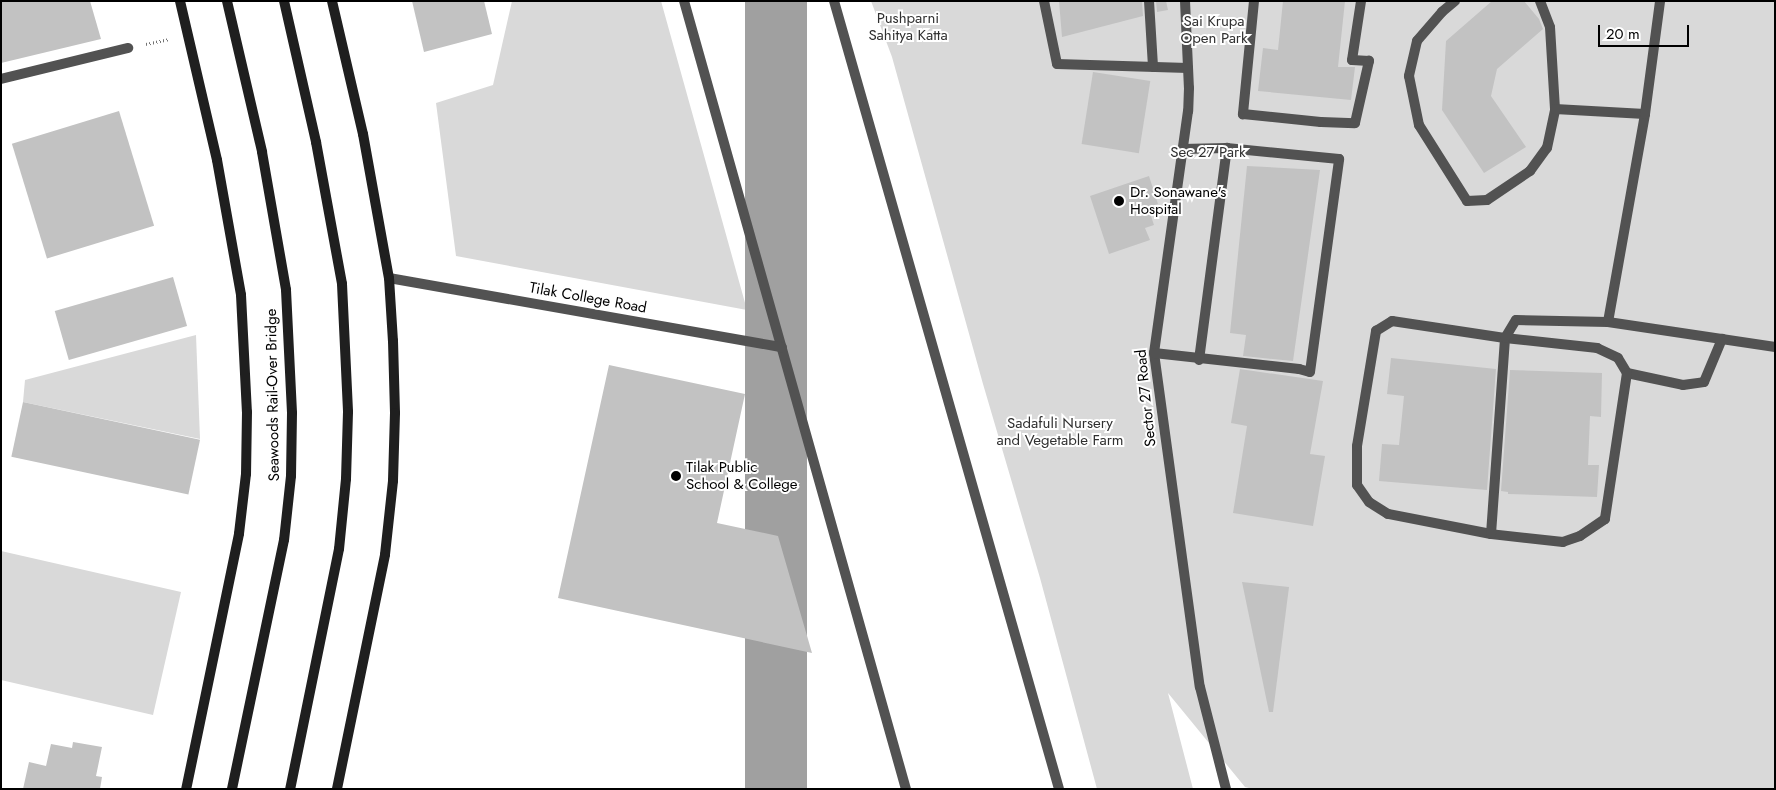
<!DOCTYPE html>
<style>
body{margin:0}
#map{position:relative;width:1776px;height:790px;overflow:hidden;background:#fff;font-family:Jost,sans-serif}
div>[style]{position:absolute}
.green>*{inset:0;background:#d9d9d9}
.water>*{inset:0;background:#a0a0a0;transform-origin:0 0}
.building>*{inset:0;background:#c2c2c2;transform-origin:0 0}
.path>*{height:3px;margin-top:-1.5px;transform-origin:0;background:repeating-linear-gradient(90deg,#747474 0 1px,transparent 0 3.5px)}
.minor>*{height:10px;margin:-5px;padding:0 5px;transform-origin:5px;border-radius:5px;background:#525252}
.secondary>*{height:10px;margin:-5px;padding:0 5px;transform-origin:5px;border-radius:5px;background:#1f1f1f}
.dots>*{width:14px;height:14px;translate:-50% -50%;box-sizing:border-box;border:2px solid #fff;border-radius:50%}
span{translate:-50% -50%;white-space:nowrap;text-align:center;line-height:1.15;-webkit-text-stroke:4px #fff;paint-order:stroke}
.park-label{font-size:15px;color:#303030}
.poi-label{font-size:15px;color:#000}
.left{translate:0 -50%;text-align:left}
.street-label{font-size:15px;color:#000}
.frame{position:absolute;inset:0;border:2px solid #000;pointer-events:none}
.scale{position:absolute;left:1598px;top:25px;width:91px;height:22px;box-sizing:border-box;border:2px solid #000;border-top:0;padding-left:6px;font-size:15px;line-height:18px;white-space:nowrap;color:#000;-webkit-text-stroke:4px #fff;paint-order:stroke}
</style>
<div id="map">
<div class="green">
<i style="clip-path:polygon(512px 1px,661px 1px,747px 310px,456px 256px,436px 103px,493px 85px)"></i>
<i style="clip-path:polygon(871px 1px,1775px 1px,1775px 789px,1253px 789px,1245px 787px,1168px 693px,1193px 789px,1097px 789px,1040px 578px,983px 384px,892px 57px)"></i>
<i style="clip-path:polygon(196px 335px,200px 439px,23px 402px,25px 380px)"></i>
<i style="clip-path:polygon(1px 551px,181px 592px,153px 715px,1px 680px)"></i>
</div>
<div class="water">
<i style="left:745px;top:1px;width:62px;height:819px"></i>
</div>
<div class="building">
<i style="clip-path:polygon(1px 1px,90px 1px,101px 39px,1px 63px)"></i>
<i style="clip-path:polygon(412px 1px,484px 1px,492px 34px,424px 52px)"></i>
<i style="clip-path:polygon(1059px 1px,1142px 1px,1143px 16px,1062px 37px)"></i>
<i style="clip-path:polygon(1156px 1px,1166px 1px,1168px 10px,1157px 12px)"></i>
<i style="clip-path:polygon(1283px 1px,1345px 1px,1338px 67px,1355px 67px,1351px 100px,1258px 91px,1263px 48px,1278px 50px)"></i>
<i style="clip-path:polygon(1492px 1px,1524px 1px,1539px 19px,1543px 29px,1497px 69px,1491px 96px,1526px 147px,1484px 173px,1442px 110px,1446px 41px)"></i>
<i style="left:1093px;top:72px;width:58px;height:73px;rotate:9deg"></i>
<i style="left:119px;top:111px;width:120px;height:112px;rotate:73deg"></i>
<i style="clip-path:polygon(1247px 166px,1320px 170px,1293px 361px,1243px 356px,1246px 335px,1230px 333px)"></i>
<i style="clip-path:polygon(1149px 176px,1158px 204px,1148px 207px,1154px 225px,1145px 228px,1150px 240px,1109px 254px,1090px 196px)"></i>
<i style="left:173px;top:277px;width:51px;height:123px;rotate:74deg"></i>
<i style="clip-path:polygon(1391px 358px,1496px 369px,1487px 490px,1379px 481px,1382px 444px,1399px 445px,1404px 396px,1387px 394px)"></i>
<i style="clip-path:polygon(609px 365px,745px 394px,717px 523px,778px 536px,812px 653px,558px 598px)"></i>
<i style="clip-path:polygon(1240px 369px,1323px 381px,1310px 454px,1325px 456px,1313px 526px,1233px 513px,1247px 426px,1231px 423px)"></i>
<i style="clip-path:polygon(1510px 370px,1602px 373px,1601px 417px,1590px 416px,1588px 465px,1599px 465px,1597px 497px,1508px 494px,1508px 492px,1501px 491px)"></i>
<i style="left:23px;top:402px;width:181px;height:56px;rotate:12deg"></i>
<i style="clip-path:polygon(1242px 582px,1289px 587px,1273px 712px,1269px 712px)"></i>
<i style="clip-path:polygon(73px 742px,102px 747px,96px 776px,102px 777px,100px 789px,23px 789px,29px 762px,46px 766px,51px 744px,72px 748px)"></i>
</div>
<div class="path">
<i style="left:146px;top:44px;width:24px;rotate:-12deg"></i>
</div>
<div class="minor">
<i style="left:684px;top:1px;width:819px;rotate:74.27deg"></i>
<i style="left:834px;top:1px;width:819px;rotate:74.06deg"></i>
<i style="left:1044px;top:1px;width:64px;rotate:78.3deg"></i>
<i style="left:1057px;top:64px;width:131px;rotate:1.7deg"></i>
<i style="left:1149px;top:1px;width:66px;rotate:86.5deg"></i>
<i style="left:1185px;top:1px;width:87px;rotate:87.4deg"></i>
<i style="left:1189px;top:88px;width:23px;rotate:92deg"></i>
<i style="left:1188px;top:111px;width:244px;rotate:98deg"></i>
<i style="left:1154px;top:353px;width:337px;rotate:82.2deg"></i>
<i style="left:1200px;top:687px;width:105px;rotate:75.7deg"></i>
<i style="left:1254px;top:1px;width:114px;rotate:95.6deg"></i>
<i style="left:1243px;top:114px;width:78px;rotate:5.9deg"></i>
<i style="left:1321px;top:122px;width:34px;rotate:2deg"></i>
<i style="left:1355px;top:123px;width:64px;rotate:-77.3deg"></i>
<i style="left:1369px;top:61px;width:17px;rotate:-177deg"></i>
<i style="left:1352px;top:60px;width:60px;rotate:-81.3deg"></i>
<i style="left:1455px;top:1px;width:17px;rotate:140deg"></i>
<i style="left:1442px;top:12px;width:38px;rotate:131deg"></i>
<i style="left:1417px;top:41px;width:36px;rotate:103deg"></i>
<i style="left:1409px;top:76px;width:50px;rotate:78.5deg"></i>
<i style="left:1419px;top:125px;width:90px;rotate:57.7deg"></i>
<i style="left:1467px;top:201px;width:20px;rotate:-3deg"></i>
<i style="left:1487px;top:200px;width:52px;rotate:-34deg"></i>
<i style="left:1530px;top:171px;width:29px;rotate:-54deg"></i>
<i style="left:1547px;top:148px;width:40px;rotate:-78deg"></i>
<i style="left:1555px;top:109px;width:82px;rotate:-93.5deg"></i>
<i style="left:1550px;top:27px;width:28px;rotate:-111deg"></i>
<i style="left:1px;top:79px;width:131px;rotate:-13.7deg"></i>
<i style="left:1555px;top:109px;width:90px;rotate:3.2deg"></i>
<i style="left:389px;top:278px;width:399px;rotate:10deg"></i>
<i style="left:1608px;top:322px;width:211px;rotate:-79.9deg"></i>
<i style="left:1645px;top:114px;width:114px;rotate:-82.4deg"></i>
<i style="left:1154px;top:353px;width:146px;rotate:6.3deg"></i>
<i style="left:1299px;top:369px;width:11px;rotate:15deg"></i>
<i style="left:1310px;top:372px;width:215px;rotate:-82.2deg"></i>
<i style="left:1339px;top:159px;width:113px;rotate:-174.4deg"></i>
<i style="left:1227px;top:148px;width:45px;rotate:178.7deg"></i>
<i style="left:1199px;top:360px;width:214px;rotate:-82.5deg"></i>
<i style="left:1627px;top:373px;width:57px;rotate:12.1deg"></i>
<i style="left:1683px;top:385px;width:21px;rotate:-8deg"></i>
<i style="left:1704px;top:382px;width:47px;rotate:-67.3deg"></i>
<i style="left:1491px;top:534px;width:105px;rotate:-169deg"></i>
<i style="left:1388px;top:514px;width:22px;rotate:-148deg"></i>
<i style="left:1369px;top:502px;width:21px;rotate:-125deg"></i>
<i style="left:1357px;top:485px;width:39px;rotate:-90deg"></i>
<i style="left:1357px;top:446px;width:117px;rotate:-80.6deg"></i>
<i style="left:1376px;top:331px;width:19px;rotate:-32deg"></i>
<i style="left:1392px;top:321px;width:114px;rotate:8.6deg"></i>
<i style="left:1505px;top:338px;width:93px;rotate:6.2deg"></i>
<i style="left:1597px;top:348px;width:23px;rotate:25deg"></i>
<i style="left:1618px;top:358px;width:17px;rotate:59deg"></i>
<i style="left:1627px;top:373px;width:148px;rotate:98.6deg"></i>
<i style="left:1605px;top:519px;width:30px;rotate:146deg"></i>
<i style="left:1580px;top:536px;width:18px;rotate:161deg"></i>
<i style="left:1563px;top:542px;width:72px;rotate:-173.7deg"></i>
<i style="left:1491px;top:534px;width:196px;rotate:-85.9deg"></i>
<i style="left:1505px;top:338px;width:21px;rotate:-59deg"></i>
<i style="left:1516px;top:320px;width:92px;rotate:1.2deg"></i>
<i style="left:1608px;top:322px;width:169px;rotate:8.5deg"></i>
</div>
<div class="secondary">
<i style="left:180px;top:1px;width:163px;rotate:76.9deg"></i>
<i style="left:217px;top:160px;width:137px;rotate:79.9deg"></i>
<i style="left:241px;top:295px;width:117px;rotate:87.1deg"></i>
<i style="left:247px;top:412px;width:62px;rotate:90.9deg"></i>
<i style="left:246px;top:474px;width:60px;rotate:96.7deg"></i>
<i style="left:239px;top:534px;width:260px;rotate:101.7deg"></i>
<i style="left:227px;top:1px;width:155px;rotate:76.9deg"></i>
<i style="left:262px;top:152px;width:140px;rotate:80.1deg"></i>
<i style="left:286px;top:290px;width:123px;rotate:87.2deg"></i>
<i style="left:292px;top:413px;width:63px;rotate:90.9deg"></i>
<i style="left:291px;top:476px;width:64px;rotate:96.2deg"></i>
<i style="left:284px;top:540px;width:254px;rotate:101.8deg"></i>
<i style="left:284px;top:1px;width:145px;rotate:77.2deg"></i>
<i style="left:316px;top:142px;width:144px;rotate:79.6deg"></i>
<i style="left:342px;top:284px;width:128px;rotate:87.3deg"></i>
<i style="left:348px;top:412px;width:67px;rotate:91.7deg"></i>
<i style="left:346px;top:479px;width:70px;rotate:95.7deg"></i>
<i style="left:339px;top:549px;width:245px;rotate:101.5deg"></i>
<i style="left:332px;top:1px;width:137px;rotate:76.9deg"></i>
<i style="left:363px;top:134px;width:146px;rotate:79.8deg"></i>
<i style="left:389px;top:278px;width:63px;rotate:86.4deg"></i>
<i style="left:393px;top:341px;width:72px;rotate:88.4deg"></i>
<i style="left:395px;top:413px;width:68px;rotate:91.7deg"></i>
<i style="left:393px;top:481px;width:74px;rotate:96.2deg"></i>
<i style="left:385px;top:555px;width:239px;rotate:101.6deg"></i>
</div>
<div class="dots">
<i style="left:1119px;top:201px;background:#000"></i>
<i style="left:676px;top:476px;background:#000"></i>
</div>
<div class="park-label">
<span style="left:908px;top:27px">Pushparni<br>Sahitya Katta</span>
<span style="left:1214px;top:30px">Sai Krupa<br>Open Park</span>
<span style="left:1208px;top:153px">Sec 27 Park</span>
<span style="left:1060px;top:432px">Sadafuli Nursery<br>and Vegetable Farm</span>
</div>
<div class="poi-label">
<span class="left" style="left:1130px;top:201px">Dr. Sonawane's<br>Hospital</span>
<span class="left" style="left:686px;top:476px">Tilak Public<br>School &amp; College</span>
</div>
<div class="street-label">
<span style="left:588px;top:298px;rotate:10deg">Tilak College Road</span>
<span style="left:273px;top:395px;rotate:-91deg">Seawoods Rail-Over Bridge</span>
<span style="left:1146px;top:398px;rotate:-96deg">Sector 27 Road</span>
</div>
<div class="frame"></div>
<div class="scale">20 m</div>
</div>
